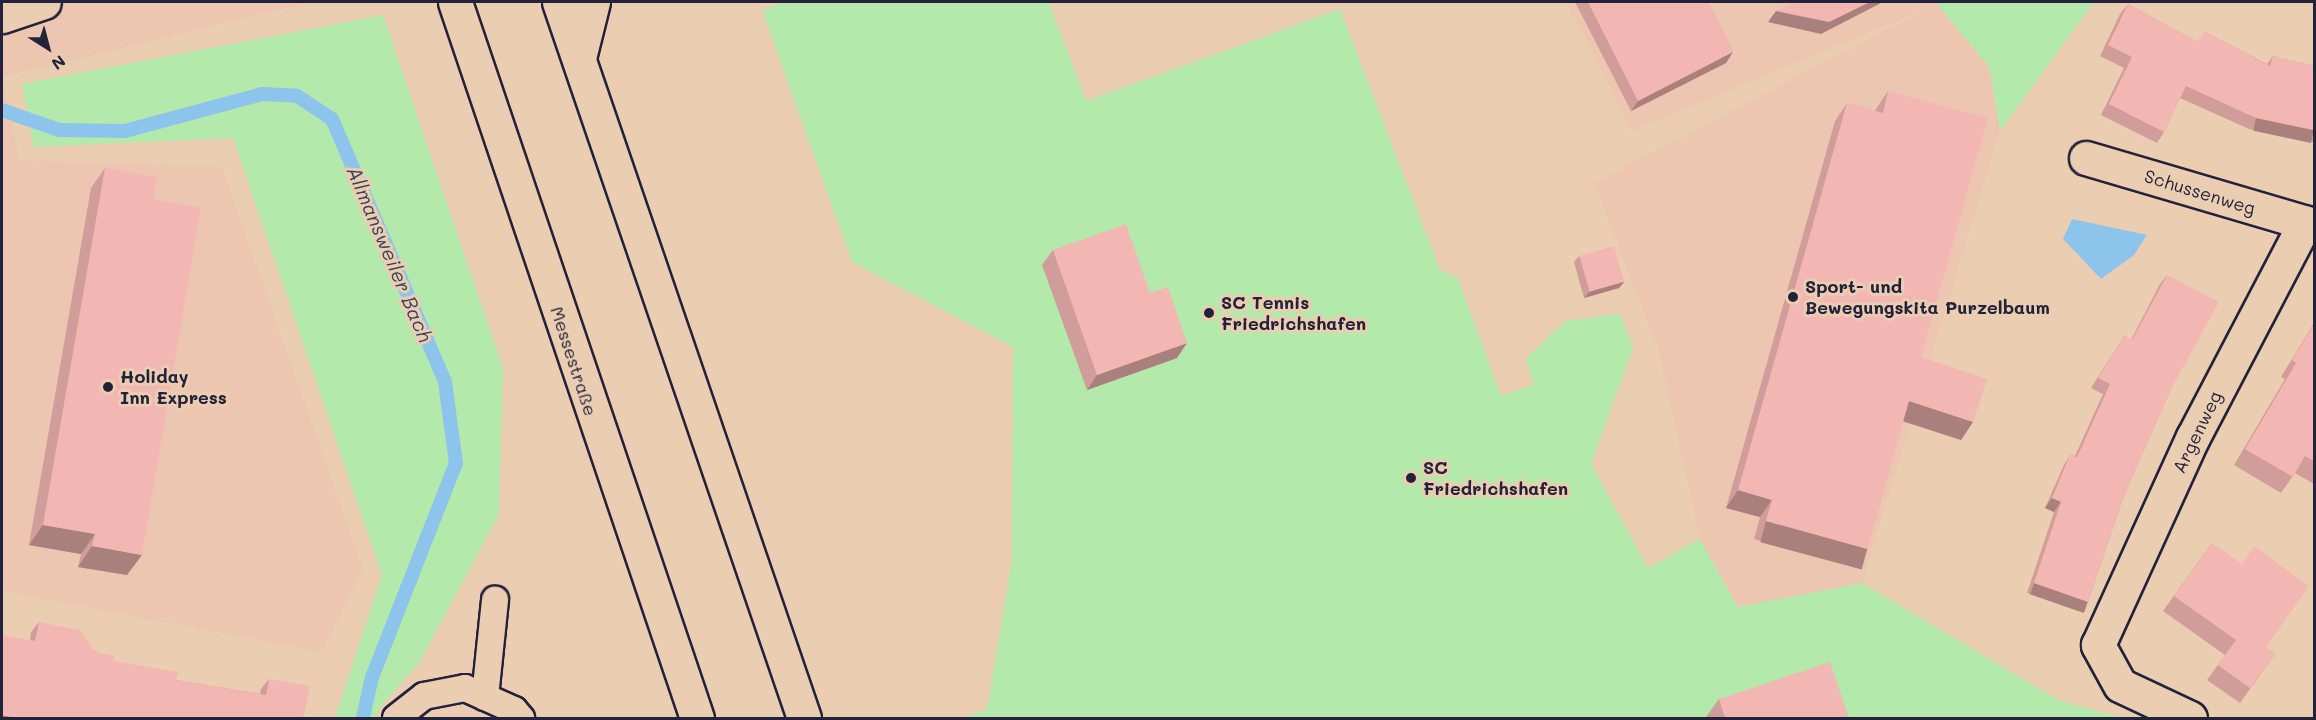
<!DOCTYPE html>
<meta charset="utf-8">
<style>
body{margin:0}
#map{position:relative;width:2316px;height:720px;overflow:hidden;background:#ebcdb1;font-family:Mali,sans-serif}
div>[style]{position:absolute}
.built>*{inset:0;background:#edc6b2}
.green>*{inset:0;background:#b3e9ab}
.water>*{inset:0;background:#8dc4eb}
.stream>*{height:14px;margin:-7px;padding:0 7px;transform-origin:7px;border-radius:7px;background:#8dc4eb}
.roads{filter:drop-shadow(2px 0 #22223b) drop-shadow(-2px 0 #22223b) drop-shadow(0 2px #22223b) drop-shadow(0 -2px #22223b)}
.lane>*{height:26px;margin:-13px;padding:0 13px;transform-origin:13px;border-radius:13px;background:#ebcdb1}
.street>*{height:33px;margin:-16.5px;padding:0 16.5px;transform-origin:16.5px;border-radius:16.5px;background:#ebcdb1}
.secondary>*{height:33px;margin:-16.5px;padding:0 16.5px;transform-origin:16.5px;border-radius:16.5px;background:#ebcdb1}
.wall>*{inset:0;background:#d19d9a}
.shaded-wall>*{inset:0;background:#aa807d;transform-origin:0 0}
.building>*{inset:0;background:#f3b7b3;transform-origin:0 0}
.dots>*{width:16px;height:16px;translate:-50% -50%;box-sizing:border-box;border:3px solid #ebcdb1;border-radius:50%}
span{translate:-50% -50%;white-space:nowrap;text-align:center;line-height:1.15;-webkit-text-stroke:6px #ebcdb1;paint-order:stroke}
.street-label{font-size:18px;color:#22223b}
.poi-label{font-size:18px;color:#22223b;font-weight:700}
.left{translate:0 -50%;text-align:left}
.water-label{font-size:20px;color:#37425e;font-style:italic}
.frame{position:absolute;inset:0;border:3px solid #22223b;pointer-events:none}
.north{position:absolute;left:18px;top:18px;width:60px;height:60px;-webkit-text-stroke:4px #ebcdb1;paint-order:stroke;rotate:144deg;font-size:16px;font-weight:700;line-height:24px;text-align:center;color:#22223b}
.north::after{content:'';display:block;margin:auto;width:21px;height:27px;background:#22223b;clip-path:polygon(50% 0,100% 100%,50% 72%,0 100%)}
</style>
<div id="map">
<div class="built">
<i style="clip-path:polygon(2px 2px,312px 2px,2px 77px,19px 160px,222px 167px,363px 569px,321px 652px,2px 591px)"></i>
<i style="clip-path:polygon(1566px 2px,1940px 2px,1937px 4px,1989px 67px,2000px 131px,1862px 583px,1738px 608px,1700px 539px,1659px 352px,1594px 183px,1928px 8px,1632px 131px)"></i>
</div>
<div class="green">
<i style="clip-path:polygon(784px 2px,1049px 2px,1086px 101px,1340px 9px,1440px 270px,1458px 278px,1501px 396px,1534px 385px,1526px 359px,1565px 321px,1620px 314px,1633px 348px,1591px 464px,1648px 568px,1700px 539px,1738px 607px,1862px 583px,2060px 701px,2123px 718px,964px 718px,987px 709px,1012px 560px,1013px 347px,852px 262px,762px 10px)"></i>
<i style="clip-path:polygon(1940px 2px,2094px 2px,2000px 131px,1989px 67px,1937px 4px)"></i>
<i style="clip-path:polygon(383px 15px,503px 368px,499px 514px,419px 663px,378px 710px,376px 718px,335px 718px,382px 575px,233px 138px,34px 147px,22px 84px)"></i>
</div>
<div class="water">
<i style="clip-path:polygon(2072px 219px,2147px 235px,2134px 255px,2101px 279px,2063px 239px)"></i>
</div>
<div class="stream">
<i style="left:2px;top:110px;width:60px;rotate:19.3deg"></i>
<i style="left:59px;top:130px;width:66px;rotate:0.9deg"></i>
<i style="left:125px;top:131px;width:142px;rotate:-15.1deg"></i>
<i style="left:262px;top:94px;width:35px;rotate:3deg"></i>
<i style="left:297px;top:96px;width:42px;rotate:33.3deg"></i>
<i style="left:332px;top:119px;width:286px;rotate:66.7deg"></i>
<i style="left:445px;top:382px;width:82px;rotate:82.3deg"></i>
<i style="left:456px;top:463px;width:230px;rotate:111.4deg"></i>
<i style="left:372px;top:677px;width:42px;rotate:102.4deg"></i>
</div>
<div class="roads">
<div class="lane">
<i style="left:485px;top:697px;width:98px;rotate:-84.1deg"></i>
<i style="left:396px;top:718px;width:36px;rotate:-38deg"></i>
<i style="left:424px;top:696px;width:42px;rotate:-11deg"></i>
<i style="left:465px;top:688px;width:54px;rotate:24.2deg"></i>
<i style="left:514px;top:710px;width:11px;rotate:49deg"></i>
</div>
<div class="street">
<i style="left:2px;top:16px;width:44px;rotate:-18.4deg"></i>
<i style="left:2086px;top:158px;width:238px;rotate:16.4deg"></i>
<i style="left:2190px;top:718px;width:77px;rotate:-154.8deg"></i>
<i style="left:2120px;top:685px;width:46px;rotate:-118.8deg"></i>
<i style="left:2098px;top:645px;width:229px;rotate:-65.5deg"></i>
<i style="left:2193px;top:437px;width:242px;rotate:-62.4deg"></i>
</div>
<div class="secondary">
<i style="left:455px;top:2px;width:756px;rotate:71.33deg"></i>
<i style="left:559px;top:2px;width:757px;rotate:71.11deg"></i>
<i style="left:579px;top:58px;width:58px;rotate:-76deg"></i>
</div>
</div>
<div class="wall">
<i style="clip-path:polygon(1575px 2px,1708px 2px,1733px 52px,1726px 63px,1631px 111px)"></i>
<i style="clip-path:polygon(2128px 4px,2198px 42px,2205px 32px,2267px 64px,2273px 56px,2314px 66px,2314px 142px,2249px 129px,2180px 98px,2164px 132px,2157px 143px,2101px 115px,2124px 68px,2100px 56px,2120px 14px)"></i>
<i style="clip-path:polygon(1888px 91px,1921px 357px,1973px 422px,1961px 440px,1903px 421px,1867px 549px,1855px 567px,1754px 539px,1760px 517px,1726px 508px,1835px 121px,1847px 103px,1875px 111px,1876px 109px)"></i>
<i style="clip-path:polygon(105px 168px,153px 199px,127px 575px,78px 567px,81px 554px,29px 545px,91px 188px)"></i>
<i style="clip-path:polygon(1053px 250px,1150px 293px,1177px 358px,1087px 390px,1042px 265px)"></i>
<i style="clip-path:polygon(1579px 256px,1624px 282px,1619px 288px,1584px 298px,1574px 262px)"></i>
<i style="clip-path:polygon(2167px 275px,2170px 391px,2123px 498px,2088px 602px,2081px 612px,2027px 593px,2054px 512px,2045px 508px,2064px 465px,2070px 455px,2075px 456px,2103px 394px,2091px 388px,2124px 336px,2131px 340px,2160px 284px)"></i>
<i style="clip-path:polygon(2314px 323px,2314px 484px,2295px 473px,2281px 493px,2234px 465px,2285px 379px,2281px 377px)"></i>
<i style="clip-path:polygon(2212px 543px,2266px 647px,2275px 654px,2240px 703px,2207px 680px,2225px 655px,2163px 611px)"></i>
<i style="clip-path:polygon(39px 622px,113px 661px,176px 680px,260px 694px,261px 689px,269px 679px,303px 718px,30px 640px,31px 632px)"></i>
<i style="clip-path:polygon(1719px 699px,1849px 718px,1707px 718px,1706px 717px)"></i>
</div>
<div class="shaded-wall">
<i style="clip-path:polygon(1870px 2px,1883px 2px,1821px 34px,1768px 22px,1776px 11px)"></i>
<i style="clip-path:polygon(1733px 52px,1726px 63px,1631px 111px,1638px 101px)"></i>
<i style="left:2256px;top:118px;width:59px;height:13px;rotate:12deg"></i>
<i style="clip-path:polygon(1624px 282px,1619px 288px,1584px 298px,1589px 292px)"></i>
<i style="clip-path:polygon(1187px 343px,1177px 358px,1087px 390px,1097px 375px)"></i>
<i style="clip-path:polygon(1909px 401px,1973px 422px,1961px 440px,1896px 419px)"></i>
<i style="clip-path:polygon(1738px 490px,1772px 500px,1760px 517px,1726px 508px)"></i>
<i style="clip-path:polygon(2052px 498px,2061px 502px,2054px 512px,2045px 508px)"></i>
<i style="left:1766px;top:521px;width:105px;height:22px;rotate:15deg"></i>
<i style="clip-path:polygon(43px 525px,95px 534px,81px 554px,29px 545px)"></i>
<i style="clip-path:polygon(92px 546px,142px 555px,127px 575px,78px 567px)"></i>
<i style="left:2034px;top:583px;width:57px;height:12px;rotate:19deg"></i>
<i style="clip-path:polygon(2px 715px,17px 718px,2px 718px)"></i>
</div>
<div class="building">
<i style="clip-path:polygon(1588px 2px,1708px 2px,1733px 52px,1638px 101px)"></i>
<i style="clip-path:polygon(1794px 2px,1870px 2px,1829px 22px,1776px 11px)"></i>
<i style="clip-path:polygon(2128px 4px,2198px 42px,2205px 32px,2270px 66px,2273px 56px,2314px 66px,2314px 130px,2256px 118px,2186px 86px,2164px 132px,2109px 104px,2132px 57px,2108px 45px)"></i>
<i style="clip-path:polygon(1888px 91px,1988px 118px,1921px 357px,1987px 379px,1973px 422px,1909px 401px,1867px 549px,1766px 521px,1772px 500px,1738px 490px,1847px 103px,1883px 113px)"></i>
<i style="clip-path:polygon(105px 168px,157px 177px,153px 199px,201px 208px,142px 555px,92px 546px,95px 534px,43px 525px)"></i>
<i style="clip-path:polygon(1126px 224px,1150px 293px,1168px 287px,1187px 343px,1097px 375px,1053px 250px)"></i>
<i style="left:1614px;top:246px;width:37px;height:36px;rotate:74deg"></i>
<i style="clip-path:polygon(2167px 275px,2219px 302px,2170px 391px,2123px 498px,2088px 602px,2034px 583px,2061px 502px,2052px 498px,2070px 455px,2077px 457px,2110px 384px,2098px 378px,2124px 336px,2132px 340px)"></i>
<i style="clip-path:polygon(2314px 324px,2314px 461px,2305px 456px,2293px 477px,2245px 449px,2296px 363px,2292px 360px)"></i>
<i style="clip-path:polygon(2212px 543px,2242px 564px,2254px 546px,2309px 586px,2266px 647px,2275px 654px,2250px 688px,2218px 665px,2236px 640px,2174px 596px)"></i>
<i style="clip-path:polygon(39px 622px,80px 630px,95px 652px,114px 656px,113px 661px,178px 672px,176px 680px,266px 695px,269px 679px,310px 686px,303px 718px,17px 718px,2px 715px,2px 635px,35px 641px)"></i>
<i style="clip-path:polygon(1830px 662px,1849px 718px,1725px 718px,1719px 699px)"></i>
</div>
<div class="dots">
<i style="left:1793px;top:297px;background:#22223b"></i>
<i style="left:1209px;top:313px;background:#22223b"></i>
<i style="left:108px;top:387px;background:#22223b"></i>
<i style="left:1411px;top:478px;background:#22223b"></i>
</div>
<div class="street-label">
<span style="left:2200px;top:192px;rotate:17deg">Schussenweg</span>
<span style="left:574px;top:361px;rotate:72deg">Messestraße</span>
<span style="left:2197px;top:432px;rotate:-64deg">Argenweg</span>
</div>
<div class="poi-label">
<span class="left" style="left:1805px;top:297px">Sport- und<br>Bewegungskita Purzelbaum</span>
<span class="left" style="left:1221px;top:313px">SC Tennis<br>Friedrichshafen</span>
<span class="left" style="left:120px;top:387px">Holiday<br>Inn Express</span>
<span class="left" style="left:1423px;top:478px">SC<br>Friedrichshafen</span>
</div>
<div class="water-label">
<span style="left:390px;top:254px;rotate:67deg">Allmansweiler Bach</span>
</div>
<div class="frame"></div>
<div class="north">N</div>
</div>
